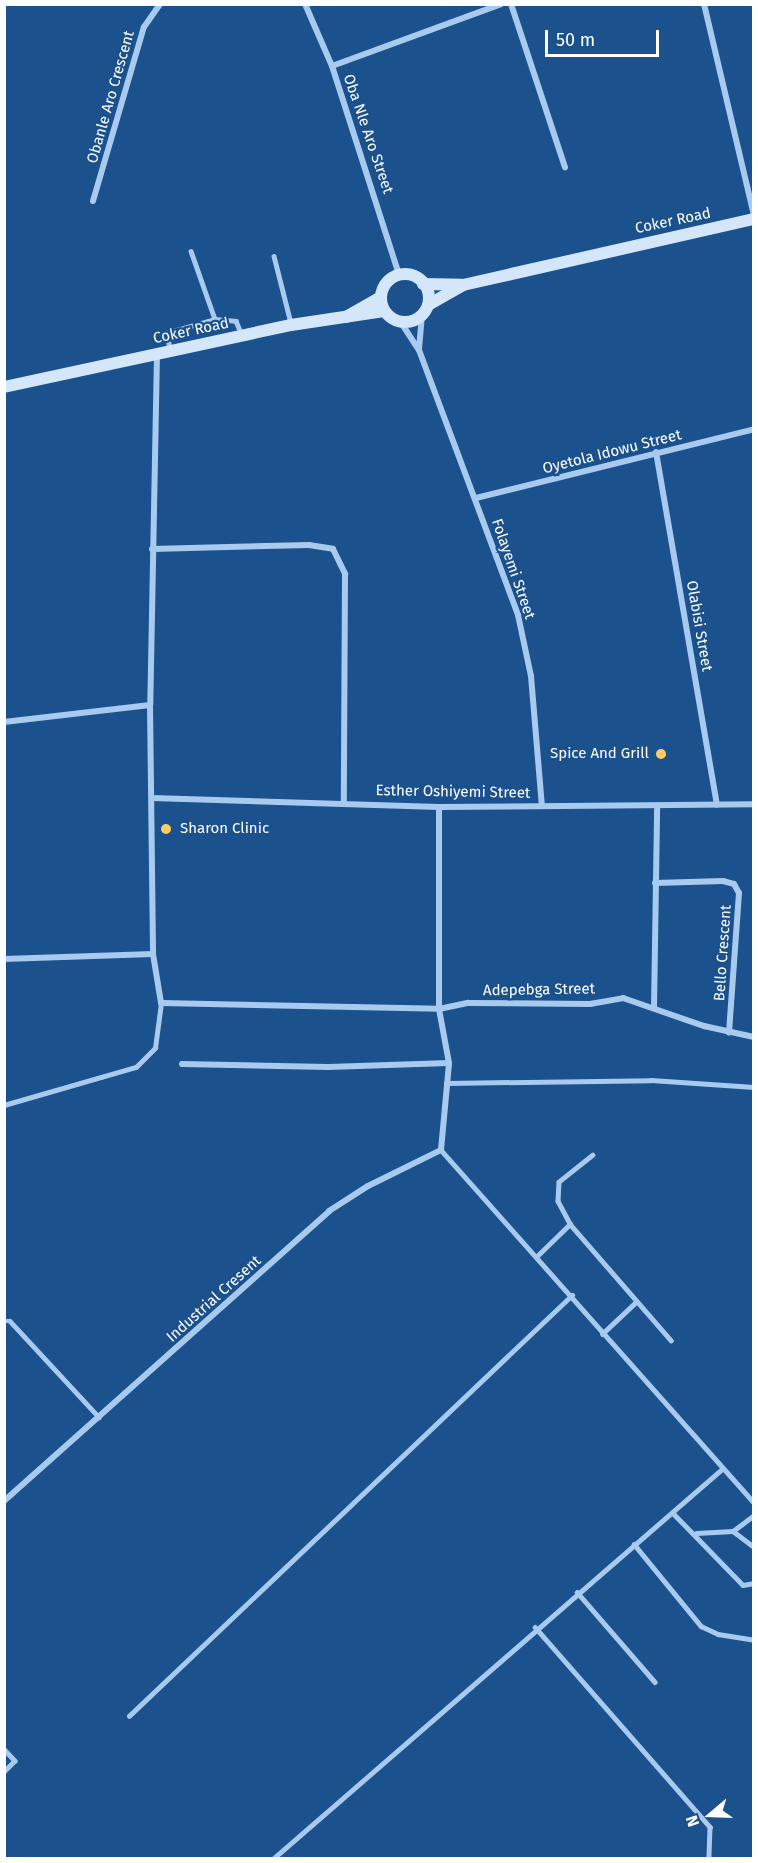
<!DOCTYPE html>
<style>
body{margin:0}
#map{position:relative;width:758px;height:1863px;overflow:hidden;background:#1b518d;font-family:"Fira Sans",sans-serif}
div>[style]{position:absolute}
.service>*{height:4.5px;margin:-2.25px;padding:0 2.25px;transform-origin:2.25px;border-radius:2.25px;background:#a7caee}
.minor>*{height:6px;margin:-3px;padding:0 3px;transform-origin:3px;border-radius:3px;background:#a7caee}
.secondary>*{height:12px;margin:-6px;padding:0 6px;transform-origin:6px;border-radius:6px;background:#d4e6fa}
.secondary>.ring{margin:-6px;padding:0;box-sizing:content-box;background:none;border:12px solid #d4e6fa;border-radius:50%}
.dots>*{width:16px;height:16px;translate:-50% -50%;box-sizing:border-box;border:3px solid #1b518d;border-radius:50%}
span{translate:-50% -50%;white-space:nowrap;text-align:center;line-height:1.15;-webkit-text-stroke:4.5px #1b518d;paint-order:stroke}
.street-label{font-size:15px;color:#fff}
.poi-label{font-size:15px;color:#fff}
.right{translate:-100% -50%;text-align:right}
.left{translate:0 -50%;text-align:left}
.frame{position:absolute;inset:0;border:6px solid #fff;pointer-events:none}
.north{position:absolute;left:680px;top:1785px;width:60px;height:60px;-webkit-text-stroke:4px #1b518d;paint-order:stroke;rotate:251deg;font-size:16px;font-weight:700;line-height:24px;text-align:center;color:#fff}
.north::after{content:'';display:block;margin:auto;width:21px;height:27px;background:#fff;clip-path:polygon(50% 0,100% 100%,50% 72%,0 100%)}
.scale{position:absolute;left:545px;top:30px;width:114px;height:27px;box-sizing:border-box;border:3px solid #fff;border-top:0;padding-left:8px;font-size:18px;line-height:21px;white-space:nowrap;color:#fff;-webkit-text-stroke:4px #1b518d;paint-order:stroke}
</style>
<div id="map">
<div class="service">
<i style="left:191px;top:251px;width:72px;rotate:70.6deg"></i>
<i style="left:215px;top:319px;width:21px;rotate:5deg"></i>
<i style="left:236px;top:321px;width:15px;rotate:67deg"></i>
<i style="left:274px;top:256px;width:69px;rotate:75.8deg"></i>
<i style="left:170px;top:350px;width:17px;rotate:-103deg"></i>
<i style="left:166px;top:333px;width:51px;rotate:-15.9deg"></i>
<i style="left:446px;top:1083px;width:205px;rotate:-0.8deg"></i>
<i style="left:651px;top:1080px;width:103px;rotate:3.9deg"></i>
<i style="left:4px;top:1105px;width:137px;rotate:-16.1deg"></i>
<i style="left:136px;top:1067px;width:27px;rotate:-45deg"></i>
<i style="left:155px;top:1048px;width:45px;rotate:-82.4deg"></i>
<i style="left:441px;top:1150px;width:471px;rotate:48.4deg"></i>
<i style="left:593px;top:1155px;width:43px;rotate:141.5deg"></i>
<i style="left:559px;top:1182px;width:19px;rotate:93deg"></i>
<i style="left:558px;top:1201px;width:26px;rotate:62deg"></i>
<i style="left:570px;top:1224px;width:154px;rotate:49deg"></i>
<i style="left:537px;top:1256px;width:46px;rotate:-44.1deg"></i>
<i style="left:4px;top:1321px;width:6px"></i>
<i style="left:10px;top:1321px;width:131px;rotate:47.2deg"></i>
<i style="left:602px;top:1334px;width:47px;rotate:-43.3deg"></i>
<i style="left:673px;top:1513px;width:100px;rotate:45.8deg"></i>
<i style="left:743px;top:1585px;width:11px;rotate:-10deg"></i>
<i style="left:733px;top:1531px;width:26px;rotate:-37deg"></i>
<i style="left:696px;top:1533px;width:37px;rotate:-3deg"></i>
<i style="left:733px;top:1531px;width:26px;rotate:37deg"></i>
<i style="left:634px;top:1544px;width:106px;rotate:50.7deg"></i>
<i style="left:701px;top:1626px;width:19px;rotate:25deg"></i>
<i style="left:718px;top:1634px;width:36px;rotate:9deg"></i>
<i style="left:577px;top:1592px;width:119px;rotate:49.1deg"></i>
<i style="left:535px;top:1627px;width:266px;rotate:48.8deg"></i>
<i style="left:710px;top:1827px;width:31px;rotate:92deg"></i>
<i style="left:129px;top:1716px;width:611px;rotate:-43.54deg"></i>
<i style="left:4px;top:1749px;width:16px;rotate:47deg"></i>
<i style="left:15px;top:1761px;width:16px;rotate:135deg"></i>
<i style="left:274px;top:1858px;width:593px;rotate:-40.97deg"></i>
</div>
<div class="minor">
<i style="left:305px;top:4px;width:68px;rotate:66.5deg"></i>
<i style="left:332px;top:66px;width:219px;rotate:72.2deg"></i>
<i style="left:511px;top:4px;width:172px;rotate:71.7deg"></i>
<i style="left:704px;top:4px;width:217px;rotate:76.7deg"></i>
<i style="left:332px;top:66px;width:180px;rotate:-20.1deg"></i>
<i style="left:93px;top:201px;width:181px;rotate:-73.7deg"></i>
<i style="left:144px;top:27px;width:28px;rotate:-55deg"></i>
<i style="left:400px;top:321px;width:35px;rotate:57deg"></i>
<i style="left:419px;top:350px;width:283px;rotate:69.5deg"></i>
<i style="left:518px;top:615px;width:62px;rotate:78deg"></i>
<i style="left:531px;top:676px;width:130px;rotate:85.2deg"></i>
<i style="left:419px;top:349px;width:34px;rotate:-85deg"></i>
<i style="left:157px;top:354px;width:351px;rotate:91.1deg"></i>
<i style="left:150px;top:705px;width:249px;rotate:89.3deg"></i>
<i style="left:153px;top:954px;width:50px;rotate:80.7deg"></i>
<i style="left:161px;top:1003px;width:278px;rotate:1.2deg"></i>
<i style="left:439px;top:1009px;width:202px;rotate:-90deg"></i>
<i style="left:656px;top:452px;width:358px;rotate:80.2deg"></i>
<i style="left:476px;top:498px;width:286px;rotate:-13.9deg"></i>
<i style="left:152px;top:549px;width:157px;rotate:-1.5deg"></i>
<i style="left:309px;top:545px;width:24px;rotate:9deg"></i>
<i style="left:333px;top:549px;width:28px;rotate:64deg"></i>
<i style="left:345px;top:574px;width:228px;rotate:90.3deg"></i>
<i style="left:4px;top:722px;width:147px;rotate:-6.6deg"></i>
<i style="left:152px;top:798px;width:287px;rotate:1.8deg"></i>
<i style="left:439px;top:807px;width:315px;rotate:-0.5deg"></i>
<i style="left:655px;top:883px;width:68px;rotate:-1.7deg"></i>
<i style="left:723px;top:881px;width:11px;rotate:15deg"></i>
<i style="left:734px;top:884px;width:10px;rotate:61deg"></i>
<i style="left:739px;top:893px;width:140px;rotate:94.1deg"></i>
<i style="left:4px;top:959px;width:149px;rotate:-1.9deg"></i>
<i style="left:654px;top:1008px;width:201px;rotate:-89.1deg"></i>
<i style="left:182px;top:1064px;width:146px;rotate:1.2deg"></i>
<i style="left:328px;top:1067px;width:121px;rotate:-1.9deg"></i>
<i style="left:4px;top:1501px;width:436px;rotate:-41.7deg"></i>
<i style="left:329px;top:1211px;width:46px;rotate:-32.7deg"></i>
<i style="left:368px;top:1186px;width:81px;rotate:-26.3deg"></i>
<i style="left:441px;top:1150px;width:87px;rotate:-84.7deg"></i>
<i style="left:449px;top:1063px;width:55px;rotate:-100.5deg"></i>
<i style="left:439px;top:1009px;width:30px;rotate:-12deg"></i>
<i style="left:468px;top:1003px;width:122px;rotate:0.5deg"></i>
<i style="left:590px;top:1004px;width:34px;rotate:-10deg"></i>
<i style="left:623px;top:998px;width:86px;rotate:19.1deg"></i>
<i style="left:704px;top:1026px;width:51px;rotate:12.4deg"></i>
</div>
<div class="secondary">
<i class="ring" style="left:381px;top:274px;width:36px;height:36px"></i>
<i style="left:423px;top:284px;width:39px;rotate:1deg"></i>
<i style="left:428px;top:305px;width:40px;rotate:-29.7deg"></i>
<i style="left:463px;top:285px;width:298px;rotate:-12.8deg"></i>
<i style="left:346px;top:317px;width:40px;rotate:-29.7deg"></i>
<i style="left:4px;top:387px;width:294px;rotate:-12.2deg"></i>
<i style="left:291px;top:325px;width:94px;rotate:-8.6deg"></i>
</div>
<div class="dots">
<i style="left:661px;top:754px;background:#ffcd64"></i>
<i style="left:166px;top:829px;background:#ffcd64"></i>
</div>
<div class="street-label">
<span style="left:111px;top:97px;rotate:-74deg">Obanle Aro Crescent</span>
<span style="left:368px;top:134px;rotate:71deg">Oba Nle Aro Street</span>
<span style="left:673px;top:221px;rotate:-12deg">Coker Road</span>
<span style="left:191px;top:331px;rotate:-12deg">Coker Road</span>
<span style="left:612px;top:452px;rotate:-14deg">Oyetola Idowu Street</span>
<span style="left:513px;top:569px;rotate:71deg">Folayemi Street</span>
<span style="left:699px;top:626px;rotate:80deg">Olabisi Street</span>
<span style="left:453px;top:792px;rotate:1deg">Esther Oshiyemi Street</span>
<span style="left:723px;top:953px;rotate:-86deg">Bello Crescent</span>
<span style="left:539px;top:990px;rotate:-1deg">Adepebga Street</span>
<span style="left:214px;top:1299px;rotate:-42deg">Industrial Cresent</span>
</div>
<div class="poi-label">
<span class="right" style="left:649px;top:754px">Spice And Grill</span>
<span class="left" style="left:180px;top:829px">Sharon Clinic</span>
</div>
<div class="frame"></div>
<div class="north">N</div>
<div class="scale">50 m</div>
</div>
